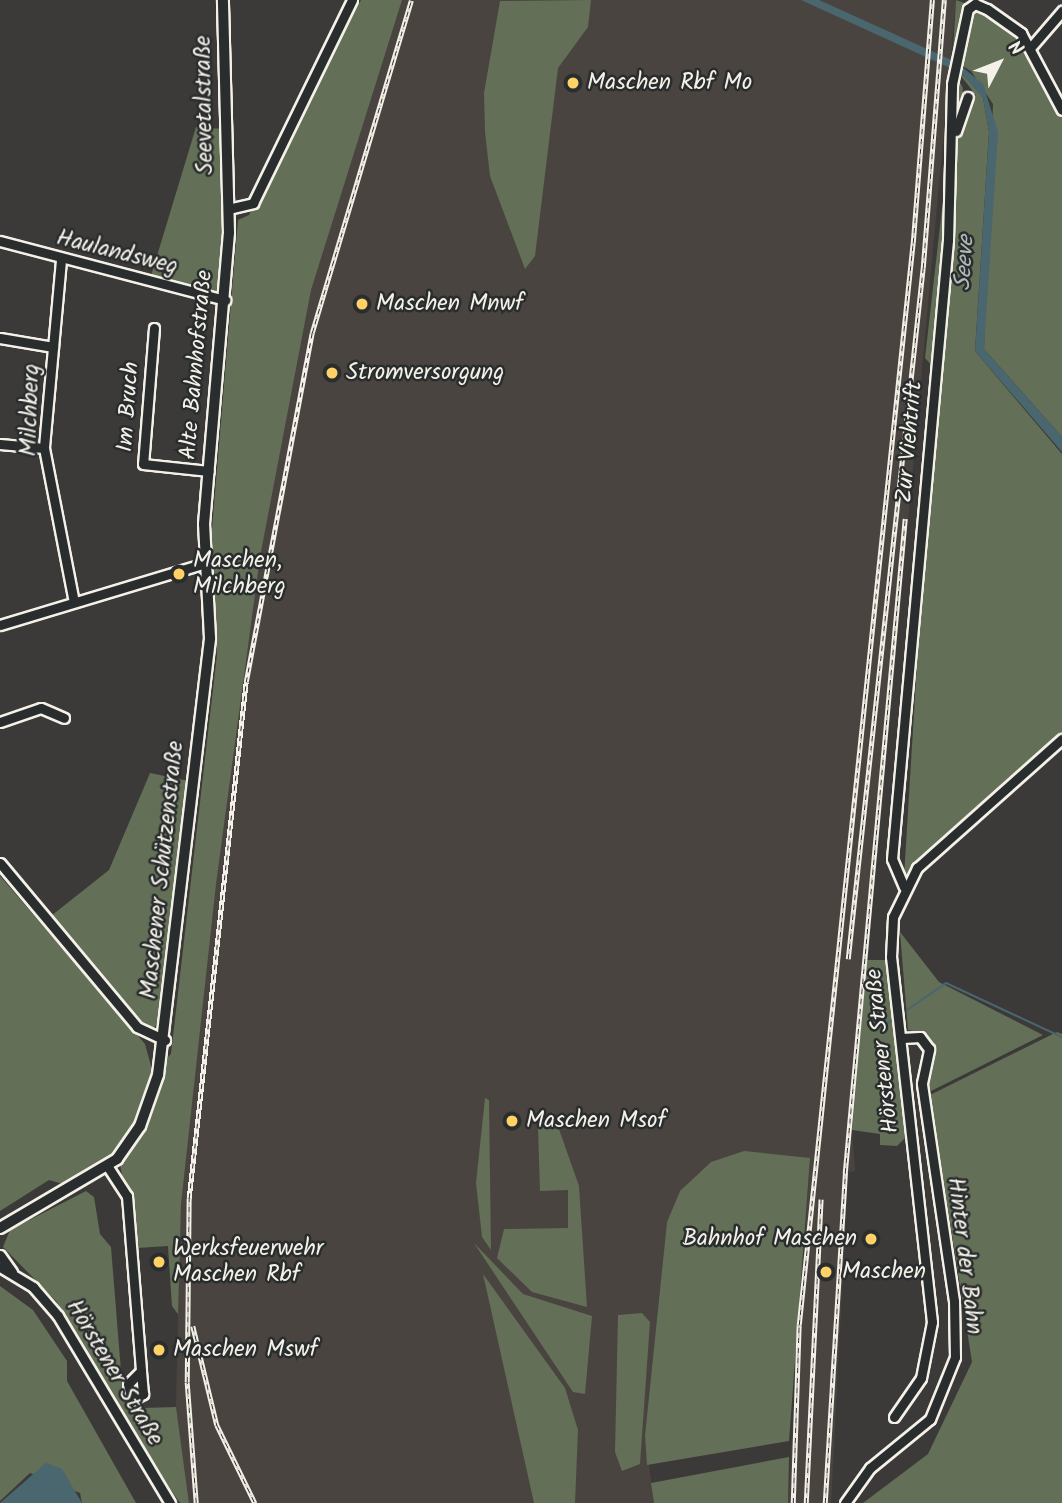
<!DOCTYPE html>
<meta charset="utf-8">
<style>
body{margin:0}
#map{position:relative;width:1062px;height:1503px;overflow:hidden;background:#3c3a38;font-family:Kalam,sans-serif}
div>[style]{position:absolute}
.built>*{inset:0;background:#49443f}
.green>*{inset:0;background:#636f56}
.water>*{inset:0;background:#4a666e}
.stream>*{height:2px;margin:-1px;padding:0 1px;transform-origin:1px;border-radius:1px;background:#4a666e}
.roads{filter:drop-shadow(2px 0 #f4f1e8) drop-shadow(-2px 0 #f4f1e8) drop-shadow(0 2px #f4f1e8) drop-shadow(0 -2px #f4f1e8)}
.minor>*{height:9px;margin:-4.5px;padding:0 4.5px;transform-origin:4.5px;border-radius:4.5px;background:#2a2d2e}
.major>*{height:10px;margin:-5px;padding:0 5px;transform-origin:5px;border-radius:5px;background:#2a2d2e}
.rail>*{height:4.5px;margin-top:-2.25px;transform-origin:0;background:repeating-linear-gradient(90deg,#2a2d2e 0 5px,#f4f1e8 0 10px);box-sizing:border-box;border-block:2px solid #f4f1e8}
.dots>*{width:19px;height:19px;translate:-50% -50%;box-sizing:border-box;border:4px solid #2a2d2e;border-radius:50%}
span{translate:-50% -50%;white-space:nowrap;text-align:center;line-height:1.15;-webkit-text-stroke:5px #2a2d2e;paint-order:stroke}
.poi-label{font-size:23px;color:#f4f1e8}
.left{translate:0 -50%;text-align:left}
.right{translate:-100% -50%;text-align:right}
.street-label{font-size:23px;color:#f4f1e8}
.water-label{font-size:24px;color:#b0b9b7;font-style:italic}
.north{position:absolute;left:964px;top:28px;width:70px;height:70px;-webkit-text-stroke:5px #2a2d2e;paint-order:stroke;rotate:48deg;font-size:19px;font-weight:700;line-height:28px;text-align:center;color:#f4f1e8}
.north::after{content:'';display:block;margin:auto;width:24px;height:32px;background:#f4f1e8;clip-path:polygon(50% 0,100% 100%,50% 72%,0 100%)}
</style>
<div id="map">
<div class="built">
<i style="clip-path:polygon(361px 0,956px 0,852px 1130px,855px 1171px,848px 1172px,831px 1503px,788px 1503px,810px 1158px,680px 1191px,667px 1222px,645px 1434px,654px 1503px,189px 1503px,176px 1407px,178px 1315px,172px 1306px,168px 1246px,136px 1248px,120px 1165px,106px 1162px,152px 1073px,171px 1054px,217px 655px,209px 565px,238px 220px,249px 215px)"></i>
</div>
<div class="green">
<i style="clip-path:polygon(361px 0,402px 0,311px 290px,260px 557px,216px 884px,181px 1204px,178px 1314px,172px 1306px,168px 1246px,136px 1248px,120px 1164px,106px 1162px,63px 1184px,49px 1180px,0 1211px,0 876px,145px 1044px,153px 1073px,171px 1054px,217px 655px,209px 565px,238px 220px,249px 215px)"></i>
<i style="clip-path:polygon(591px 0,588px 27px,558px 68px,535px 256px,525px 269px,490px 176px,485px 132px,484px 93px,500px 1px)"></i>
<i style="clip-path:polygon(956px 0,970px 5px,953px 52px)"></i>
<i style="clip-path:polygon(978px 8px,1013px 30px,1062px 114px,1062px 437px,984px 349px,993px 104px,971px 71px,956px 62px,970px 11px)"></i>
<i style="clip-path:polygon(957px 71px,972px 83px,983px 98px,989px 132px,975px 351px,1062px 454px,1062px 734px,904px 877px,935px 369px,925px 358px,957px 77px,963px 88px,958px 116px,976px 95px)"></i>
<i style="clip-path:polygon(196px 127px,224px 129px,223px 298px,150px 279px)"></i>
<i style="clip-path:polygon(150px 773px,189px 781px,165px 1017px,150px 1031px,51px 916px,109px 870px)"></i>
<i style="clip-path:polygon(900px 932px,939px 982px,1043px 1035px,929px 1092px,932px 1043px,924px 1033px,908px 1030px)"></i>
<i style="clip-path:polygon(867px 960px,886px 960px,905px 1138px,897px 1146px,880px 1145px,880px 1134px,852px 1130px)"></i>
<i style="clip-path:polygon(1057px 1032px,1062px 1034px,1062px 1503px,863px 1503px,928px 1454px,972px 1362px,930px 1095px)"></i>
<i style="clip-path:polygon(485px 1098px,489px 1100px,491px 1250px,482px 1237px,476px 1183px)"></i>
<i style="clip-path:polygon(553px 1112px,579px 1186px,587px 1307px,532px 1292px,497px 1258px,504px 1229px,568px 1228px,568px 1190px,540px 1191px,538px 1128px)"></i>
<i style="clip-path:polygon(744px 1151px,810px 1158px,789px 1441px,647px 1465px,645px 1435px,667px 1222px,680px 1191px,711px 1162px)"></i>
<i style="clip-path:polygon(86px 1191px,94px 1197px,100px 1234px,111px 1247px,123px 1396px,142px 1408px,176px 1407px,189px 1503px,180px 1503px,167px 1484px,56px 1301px,3px 1247px,10px 1230px)"></i>
<i style="clip-path:polygon(474px 1243px,523px 1294px,592px 1316px,585px 1394px,573px 1392px)"></i>
<i style="clip-path:polygon(483px 1274px,565px 1388px,578px 1430px,575px 1503px,534px 1503px)"></i>
<i style="clip-path:polygon(0 1286px,33px 1310px,67px 1361px,67px 1381px,136px 1503px,82px 1503px,80px 1493px,30px 1473px,0 1501px)"></i>
<i style="clip-path:polygon(642px 1313px,650px 1322px,640px 1464px,622px 1471px,615px 1452px,618px 1315px)"></i>
<i style="clip-path:polygon(789px 1457px,788px 1503px,654px 1503px,651px 1483px)"></i>
</div>
<div class="water">
<i style="clip-path:polygon(801px 0,819px 0,956px 62px,983px 84px,998px 132px,984px 349px,1062px 437px,1062px 452px,975px 351px,989px 132px,983px 98px,961px 73px)"></i>
<i style="clip-path:polygon(46px 1463px,62px 1469px,82px 1503px,0 1503px)"></i>
</div>
<div class="stream">
<i style="left:907px;top:1010px;width:47px;rotate:-34.7deg"></i>
<i style="left:946px;top:983px;width:128px;rotate:25deg"></i>
<i style="left:876px;top:1031px;width:21px;rotate:-35deg"></i>
</div>
<div class="roads">
<div class="minor">
<i style="left:1031px;top:47px;width:48px;rotate:-49.3deg"></i>
<i style="left:956px;top:131px;width:36px;rotate:-71deg"></i>
<i style="left:228px;top:209px;width:26px;rotate:-13deg"></i>
<i style="left:253px;top:203px;width:226px;rotate:-64deg"></i>
<i style="left:0;top:241px;width:233px;rotate:14.7deg"></i>
<i style="left:61px;top:260px;width:189px;rotate:95.2deg"></i>
<i style="left:44px;top:448px;width:157px;rotate:79deg"></i>
<i style="left:154px;top:328px;width:136px;rotate:94.6deg"></i>
<i style="left:143px;top:464px;width:66px;rotate:6.1deg"></i>
<i style="left:0;top:338px;width:54px;rotate:9.6deg"></i>
<i style="left:0;top:444px;width:44px;rotate:5.2deg"></i>
<i style="left:0;top:625px;width:214px;rotate:-16.8deg"></i>
<i style="left:0;top:722px;width:43px;rotate:-18.9deg"></i>
<i style="left:41px;top:708px;width:25px;rotate:23deg"></i>
<i style="left:0;top:863px;width:214px;rotate:50.1deg"></i>
<i style="left:137px;top:1027px;width:31px;rotate:25deg"></i>
<i style="left:904px;top:887px;width:30px;rotate:-113deg"></i>
<i style="left:892px;top:859px;width:622px;rotate:-84.83deg"></i>
<i style="left:948px;top:240px;width:156px;rotate:-88.5deg"></i>
<i style="left:952px;top:84px;width:77px;rotate:-78deg"></i>
<i style="left:968px;top:9px;width:9px;rotate:-36deg"></i>
<i style="left:975px;top:4px;width:13px;rotate:23deg"></i>
<i style="left:987px;top:9px;width:42px;rotate:35.2deg"></i>
<i style="left:1021px;top:33px;width:87px;rotate:62deg"></i>
<i style="left:108px;top:1167px;width:35px;rotate:57deg"></i>
<i style="left:127px;top:1196px;width:176px;rotate:85.4deg"></i>
<i style="left:141px;top:1371px;width:18px;rotate:135deg"></i>
<i style="left:128px;top:1384px;width:16px;rotate:76deg"></i>
<i style="left:132px;top:1400px;width:13px;rotate:-29deg"></i>
<i style="left:143px;top:1394px;width:23px;rotate:-95deg"></i>
<i style="left:0;top:1255px;width:21px;rotate:55deg"></i>
<i style="left:0;top:1267px;width:39px;rotate:31deg"></i>
<i style="left:33px;top:1287px;width:38px;rotate:49deg"></i>
<i style="left:58px;top:1316px;width:218px;rotate:59.1deg"></i>
<i style="left:894px;top:1417px;width:47px;rotate:-55.3deg"></i>
<i style="left:921px;top:1378px;width:57px;rotate:-78.9deg"></i>
<i style="left:932px;top:1322px;width:367px;rotate:-96.4deg"></i>
<i style="left:891px;top:957px;width:40px;rotate:-87.1deg"></i>
<i style="left:893px;top:917px;width:55px;rotate:-63.9deg"></i>
<i style="left:917px;top:868px;width:194px;rotate:-41.7deg"></i>
<i style="left:845px;top:1503px;width:43px;rotate:-54.5deg"></i>
<i style="left:870px;top:1468px;width:77px;rotate:-39.2deg"></i>
<i style="left:930px;top:1419px;width:67px;rotate:-68deg"></i>
<i style="left:955px;top:1357px;width:56px;rotate:-91deg"></i>
<i style="left:954px;top:1301px;width:220px;rotate:-98.4deg"></i>
<i style="left:922px;top:1083px;width:35px;rotate:-78deg"></i>
<i style="left:929px;top:1049px;width:15px;rotate:-127deg"></i>
<i style="left:920px;top:1037px;width:18px;rotate:177deg"></i>
</div>
<div class="major">
<i style="left:0;top:1228px;width:136px;rotate:-30.5deg"></i>
<i style="left:117px;top:1159px;width:40px;rotate:-55.1deg"></i>
<i style="left:140px;top:1126px;width:54px;rotate:-70.6deg"></i>
<i style="left:158px;top:1075px;width:440px;rotate:-83.2deg"></i>
<i style="left:210px;top:638px;width:114px;rotate:-93deg"></i>
<i style="left:204px;top:524px;width:292px;rotate:-85.1deg"></i>
<i style="left:229px;top:233px;width:233px;rotate:-91.5deg"></i>
</div>
</div>
<div class="rail">
<i style="left:848px;top:959px;width:695px;rotate:-83.81deg"></i>
<i style="left:923px;top:268px;width:269px;rotate:-85.5deg"></i>
<i style="left:193px;top:1326px;width:102px;rotate:76.4deg"></i>
<i style="left:217px;top:1425px;width:87px;rotate:64deg"></i>
<i style="left:196px;top:1503px;width:121px;rotate:-94.3deg"></i>
<i style="left:187px;top:1382px;width:184px;rotate:-89.4deg"></i>
<i style="left:189px;top:1198px;width:519px;rotate:-83.7deg"></i>
<i style="left:246px;top:682px;width:355px;rotate:-79.3deg"></i>
<i style="left:312px;top:333px;width:347px;rotate:-73.4deg"></i>
<i style="left:793px;top:1503px;width:178px;rotate:-88.1deg"></i>
<i style="left:799px;top:1325px;width:1088px;rotate:-83.99deg"></i>
<i style="left:913px;top:243px;width:244px;rotate:-85.5deg"></i>
<i style="left:806px;top:1503px;width:304px;rotate:-87.2deg"></i>
<i style="left:825px;top:1503px;width:331px;rotate:-86.5deg"></i>
<i style="left:845px;top:1173px;width:657px;rotate:-84.76deg"></i>
</div>
<div class="dots">
<i style="left:573px;top:83px;background:#ffd166"></i>
<i style="left:362px;top:304px;background:#ffd166"></i>
<i style="left:332px;top:373px;background:#ffd166"></i>
<i style="left:179px;top:574px;background:#ffd166"></i>
<i style="left:512px;top:1121px;background:#ffd166"></i>
<i style="left:871px;top:1239px;background:#ffd166"></i>
<i style="left:159px;top:1262px;background:#ffd166"></i>
<i style="left:826px;top:1272px;background:#ffd166"></i>
<i style="left:159px;top:1350px;background:#ffd166"></i>
</div>
<div class="poi-label">
<span class="left" style="left:587px;top:83px">Maschen Rbf Mo</span>
<span class="left" style="left:376px;top:304px">Maschen Mnwf</span>
<span class="left" style="left:346px;top:373px">Stromversorgung</span>
<span class="left" style="left:193px;top:574px">Maschen,<br>Milchberg</span>
<span class="left" style="left:526px;top:1121px">Maschen Msof</span>
<span class="right" style="left:857px;top:1239px">Bahnhof Maschen</span>
<span class="left" style="left:173px;top:1262px">Werksfeuerwehr<br>Maschen Rbf</span>
<span class="left" style="left:842px;top:1272px">Maschen</span>
<span class="left" style="left:173px;top:1350px">Maschen Mswf</span>
</div>
<div class="street-label">
<span style="left:205px;top:105px;rotate:-91deg">Seevetalstraße</span>
<span style="left:117px;top:253px;rotate:14deg">Haulandsweg</span>
<span style="left:197px;top:365px;rotate:-85deg">Alte Bahnhofstraße</span>
<span style="left:129px;top:407px;rotate:-86deg">Im Bruch</span>
<span style="left:31px;top:410px;rotate:-88deg">Milchberg</span>
<span style="left:910px;top:442px;rotate:-85deg">Zur Viehtrift</span>
<span style="left:163px;top:870px;rotate:-84deg">Maschener Schützenstraße</span>
<span style="left:883px;top:1051px;rotate:-96deg">Hörstener Straße</span>
<span style="left:964px;top:1256px;rotate:83deg">Hinter der Bahn</span>
<span style="left:114px;top:1373px;rotate:59deg">Hörstener Straße</span>
</div>
<div class="water-label">
<span style="left:965px;top:263px;rotate:-86deg">Seeve</span>
</div>
<div class="north">N</div>
</div>
